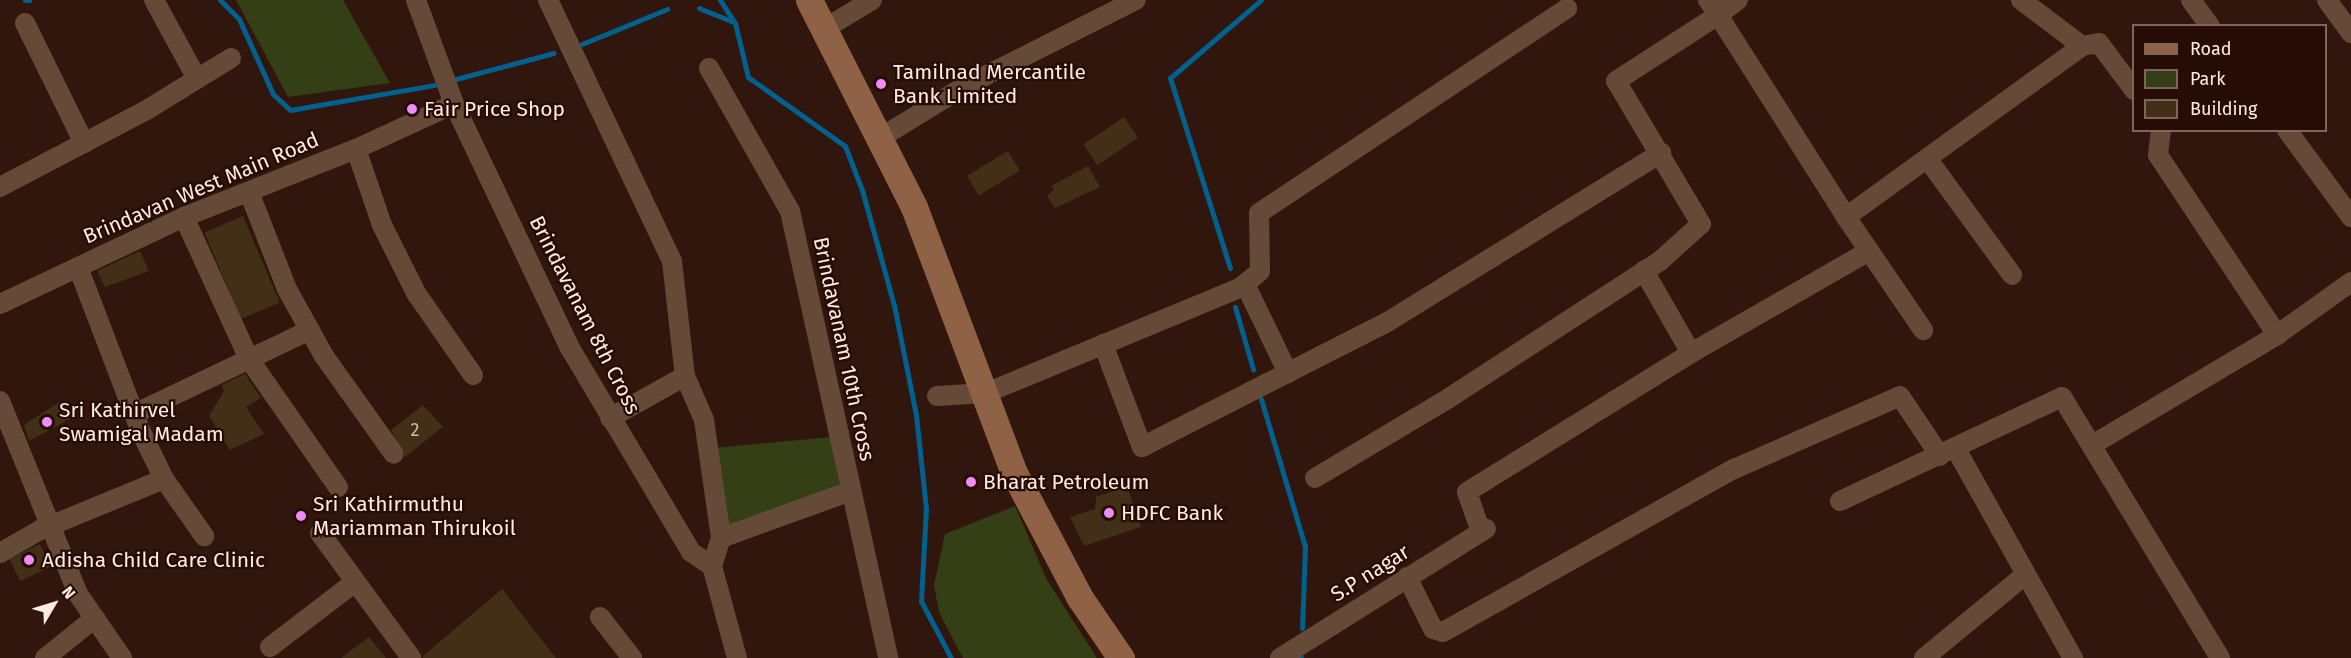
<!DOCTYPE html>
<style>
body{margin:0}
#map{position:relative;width:2351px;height:658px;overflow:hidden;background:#30160c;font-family:"Fira Sans",sans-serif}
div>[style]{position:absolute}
.green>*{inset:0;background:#353f15}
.stream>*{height:5px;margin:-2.5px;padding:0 2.5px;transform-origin:2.5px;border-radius:2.5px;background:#00618f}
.building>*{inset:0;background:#413016;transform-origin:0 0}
.street>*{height:20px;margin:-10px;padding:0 10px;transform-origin:10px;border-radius:10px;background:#664a38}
.secondary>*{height:27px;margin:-13.5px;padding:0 13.5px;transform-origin:13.5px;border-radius:13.5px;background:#8f6245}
.dots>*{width:16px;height:16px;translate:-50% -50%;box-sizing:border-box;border:3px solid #260c04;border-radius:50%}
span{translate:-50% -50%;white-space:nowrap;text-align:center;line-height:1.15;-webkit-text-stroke:4.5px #260c04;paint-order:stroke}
.number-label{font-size:18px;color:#d0bcb0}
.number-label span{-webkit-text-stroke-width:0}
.poi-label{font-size:21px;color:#ffebe4}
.left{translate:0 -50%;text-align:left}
.street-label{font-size:21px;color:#ffebe4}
.legend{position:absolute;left:2132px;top:24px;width:195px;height:108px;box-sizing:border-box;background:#260c04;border:2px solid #7d655e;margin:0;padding:8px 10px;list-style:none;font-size:18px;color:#ffebe4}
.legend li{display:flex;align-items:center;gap:12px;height:30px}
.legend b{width:30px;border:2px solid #7d655e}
.north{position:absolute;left:24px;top:574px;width:60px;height:60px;-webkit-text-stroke:4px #260c04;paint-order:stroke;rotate:52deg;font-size:16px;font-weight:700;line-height:24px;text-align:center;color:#ffebe4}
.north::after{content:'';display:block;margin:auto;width:21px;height:27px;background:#ffebe4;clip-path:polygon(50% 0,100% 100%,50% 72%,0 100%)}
</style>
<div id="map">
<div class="green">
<i style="clip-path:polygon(236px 0,343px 0,390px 83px,288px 97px)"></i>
<i style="clip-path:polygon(831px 437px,840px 487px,729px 526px,714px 448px)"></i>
<i style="clip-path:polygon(1015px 506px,1047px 580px,1097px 658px,963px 658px,954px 641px,939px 612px,934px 585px,945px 534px)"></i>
</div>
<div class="stream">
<i style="left:25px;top:0;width:4px"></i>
<i style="left:220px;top:0;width:27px;rotate:45deg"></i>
<i style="left:239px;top:19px;width:82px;rotate:65.6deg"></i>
<i style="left:273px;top:94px;width:23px;rotate:43deg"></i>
<i style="left:290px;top:110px;width:146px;rotate:-9.8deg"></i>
<i style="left:720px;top:0;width:27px;rotate:57deg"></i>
<i style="left:735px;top:23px;width:56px;rotate:76.5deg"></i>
<i style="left:748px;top:77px;width:119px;rotate:35.4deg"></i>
<i style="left:845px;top:146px;width:47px;rotate:68.9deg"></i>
<i style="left:862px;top:190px;width:119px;rotate:74.5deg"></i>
<i style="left:894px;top:305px;width:112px;rotate:78.7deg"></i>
<i style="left:916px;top:415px;width:94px;rotate:83.9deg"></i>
<i style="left:926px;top:508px;width:93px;rotate:93.1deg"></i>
<i style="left:921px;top:601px;width:64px;rotate:62.2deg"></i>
<i style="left:699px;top:8px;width:38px;rotate:22deg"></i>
<i style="left:582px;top:44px;width:92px;rotate:-22.4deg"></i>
<i style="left:456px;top:79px;width:101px;rotate:-14.9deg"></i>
<i style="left:1230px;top:268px;width:199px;rotate:-107.5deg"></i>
<i style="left:1170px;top:78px;width:120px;rotate:-40.6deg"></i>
<i style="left:1235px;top:307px;width:65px;rotate:73.8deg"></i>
<i style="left:1261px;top:399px;width:154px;rotate:73.4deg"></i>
<i style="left:1305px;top:547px;width:81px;rotate:92.1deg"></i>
<i style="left:1299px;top:658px;width:2px;rotate:-27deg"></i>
</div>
<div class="building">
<i style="left:1124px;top:117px;width:25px;height:49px;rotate:56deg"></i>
<i style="left:1008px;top:151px;width:23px;height:48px;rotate:59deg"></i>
<i style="clip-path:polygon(1088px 166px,1100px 187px,1055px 208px,1047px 196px,1054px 190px,1051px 186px)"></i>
<i style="left:243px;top:216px;width:94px;height:42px;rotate:67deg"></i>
<i style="clip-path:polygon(140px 251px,149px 271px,105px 287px,97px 271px)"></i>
<i style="clip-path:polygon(245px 374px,261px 398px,246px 407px,264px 434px,230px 450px,209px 416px,224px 391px,222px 385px)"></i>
<i style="clip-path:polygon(61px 401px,70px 419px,29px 441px,24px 425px)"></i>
<i style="clip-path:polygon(423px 405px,443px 427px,405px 457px,391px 430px)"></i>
<i style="clip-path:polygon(1127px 486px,1141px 527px,1084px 546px,1070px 517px,1095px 509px,1096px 497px)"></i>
<i style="left:40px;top:544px;width:25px;height:34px;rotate:64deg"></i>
<i style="clip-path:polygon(502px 589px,556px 658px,423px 658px,423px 656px)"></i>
<i style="clip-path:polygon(369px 637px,386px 658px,341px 658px)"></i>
</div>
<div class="street">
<i style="left:154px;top:0;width:90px;rotate:61.4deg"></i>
<i style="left:416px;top:0;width:111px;rotate:69.9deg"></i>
<i style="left:454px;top:104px;width:270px;rotate:64.6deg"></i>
<i style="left:570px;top:348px;width:237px;rotate:59.3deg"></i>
<i style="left:691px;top:552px;width:25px;rotate:34deg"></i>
<i style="left:548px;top:0;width:289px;rotate:64.6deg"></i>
<i style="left:672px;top:261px;width:116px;rotate:83.6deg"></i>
<i style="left:685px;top:376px;width:48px;rotate:66.6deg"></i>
<i style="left:704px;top:420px;width:119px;rotate:81.8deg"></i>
<i style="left:721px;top:538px;width:29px;rotate:108deg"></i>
<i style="left:1708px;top:0;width:18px;rotate:56deg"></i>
<i style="left:1718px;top:15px;width:25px;rotate:-37deg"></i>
<i style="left:2021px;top:0;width:76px;rotate:37deg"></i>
<i style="left:2082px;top:46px;width:17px;rotate:-10deg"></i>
<i style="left:2099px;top:43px;width:59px;rotate:53.3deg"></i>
<i style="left:2191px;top:0;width:32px;rotate:54deg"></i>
<i style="left:2327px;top:0;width:41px;rotate:54deg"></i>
<i style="left:25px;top:23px;width:134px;rotate:63.8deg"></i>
<i style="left:824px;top:29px;width:56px;rotate:-31.1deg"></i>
<i style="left:709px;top:68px;width:164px;rotate:60.5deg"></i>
<i style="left:790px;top:211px;width:458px;rotate:77.6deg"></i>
<i style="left:2161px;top:130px;width:25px;rotate:97deg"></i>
<i style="left:2158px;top:155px;width:216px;rotate:56.5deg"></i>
<i style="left:2287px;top:130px;width:108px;rotate:53.7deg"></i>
<i style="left:880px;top:138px;width:100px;rotate:-31.5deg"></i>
<i style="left:965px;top:86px;width:191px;rotate:-26.7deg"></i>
<i style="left:356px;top:149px;width:80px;rotate:71.1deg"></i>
<i style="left:382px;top:225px;width:76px;rotate:63.4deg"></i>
<i style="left:416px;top:293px;width:100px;rotate:55.2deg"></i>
<i style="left:1929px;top:161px;width:141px;rotate:53.9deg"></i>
<i style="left:0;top:187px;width:164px;rotate:-27.7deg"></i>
<i style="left:145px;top:111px;width:101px;rotate:-31.6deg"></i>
<i style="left:249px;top:192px;width:104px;rotate:68.6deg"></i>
<i style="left:287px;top:289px;width:77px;rotate:61.1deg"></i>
<i style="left:324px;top:356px;width:120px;rotate:54.5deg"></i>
<i style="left:184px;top:217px;width:156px;rotate:65.4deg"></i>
<i style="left:249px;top:359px;width:156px;rotate:55.2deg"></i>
<i style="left:1846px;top:217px;width:137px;rotate:55.7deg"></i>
<i style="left:78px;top:267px;width:177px;rotate:69.1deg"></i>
<i style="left:141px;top:432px;width:52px;rotate:63.9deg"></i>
<i style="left:164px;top:479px;width:70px;rotate:54.9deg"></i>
<i style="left:1245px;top:284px;width:99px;rotate:64.2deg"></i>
<i style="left:0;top:304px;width:204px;rotate:-25.3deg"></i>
<i style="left:184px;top:217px;width:185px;rotate:-21.6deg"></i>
<i style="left:356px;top:149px;width:108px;rotate:-24.7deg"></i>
<i style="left:1103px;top:344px;width:110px;rotate:69.3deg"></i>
<i style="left:1142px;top:447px;width:277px;rotate:-27deg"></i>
<i style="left:1389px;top:321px;width:320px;rotate:-31.7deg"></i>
<i style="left:1691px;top:353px;width:205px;rotate:-29.8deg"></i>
<i style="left:937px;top:396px;width:49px;rotate:-3.5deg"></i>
<i style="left:986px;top:393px;width:275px;rotate:-22.5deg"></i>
<i style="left:1240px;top:288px;width:26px;rotate:-40deg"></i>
<i style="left:1260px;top:271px;width:58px;rotate:-91deg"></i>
<i style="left:1259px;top:213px;width:370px;rotate:-33.6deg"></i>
<i style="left:0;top:401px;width:208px;rotate:68deg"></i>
<i style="left:78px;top:594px;width:78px;rotate:55.5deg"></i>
<i style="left:134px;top:414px;width:195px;rotate:-25.5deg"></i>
<i style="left:610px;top:418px;width:86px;rotate:-29.2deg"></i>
<i style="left:2092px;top:445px;width:215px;rotate:-30.7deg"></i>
<i style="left:2277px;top:335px;width:91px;rotate:-35.6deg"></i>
<i style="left:1956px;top:449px;width:240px;rotate:60.8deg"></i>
<i style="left:1315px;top:478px;width:156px;rotate:-30.8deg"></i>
<i style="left:1449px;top:398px;width:252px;rotate:-33deg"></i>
<i style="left:1660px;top:261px;width:55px;rotate:-42.1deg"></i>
<i style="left:1701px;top:224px;width:166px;rotate:-120.7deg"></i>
<i style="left:1616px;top:81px;width:121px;rotate:-32.9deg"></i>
<i style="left:1718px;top:15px;width:239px;rotate:57.6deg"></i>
<i style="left:1846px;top:217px;width:291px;rotate:-35.9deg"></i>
<i style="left:1840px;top:501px;width:245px;rotate:-25.1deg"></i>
<i style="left:2062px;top:397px;width:305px;rotate:58.8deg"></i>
<i style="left:1481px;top:532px;width:42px;rotate:-109.3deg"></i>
<i style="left:1467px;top:492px;width:264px;rotate:-31.8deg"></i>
<i style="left:1691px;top:353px;width:95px;rotate:-119.8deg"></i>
<i style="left:320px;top:533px;width:155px;rotate:53.9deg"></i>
<i style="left:721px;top:538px;width:138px;rotate:-19.9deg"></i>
<i style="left:0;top:553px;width:46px;rotate:-29.9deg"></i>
<i style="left:40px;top:530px;width:134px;rotate:-22.4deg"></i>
<i style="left:712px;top:566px;width:95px;rotate:74.8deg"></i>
<i style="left:1407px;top:577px;width:58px;rotate:63.4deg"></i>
<i style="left:1433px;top:629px;width:10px;rotate:17deg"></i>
<i style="left:1443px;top:632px;width:334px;rotate:-29.3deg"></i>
<i style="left:1734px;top:469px;width:181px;rotate:-23.7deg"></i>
<i style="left:1900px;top:396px;width:72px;rotate:56.3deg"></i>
<i style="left:600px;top:617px;width:52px;rotate:52deg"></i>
<i style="left:270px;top:647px;width:107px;rotate:-37.4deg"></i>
<i style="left:45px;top:658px;width:64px;rotate:-38.7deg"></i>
<i style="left:1280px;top:658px;width:243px;rotate:-32.1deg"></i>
<i style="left:1924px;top:658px;width:131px;rotate:-39.4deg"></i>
</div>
<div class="secondary">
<i style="left:809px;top:0;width:232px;rotate:63.1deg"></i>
<i style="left:914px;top:207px;width:282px;rotate:69.4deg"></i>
<i style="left:1013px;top:471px;width:144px;rotate:62.2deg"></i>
<i style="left:1080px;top:598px;width:73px;rotate:55.7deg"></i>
</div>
<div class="dots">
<i style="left:881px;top:84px;background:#ee8bf8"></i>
<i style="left:412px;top:109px;background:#ee8bf8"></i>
<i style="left:47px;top:422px;background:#ee8bf8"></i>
<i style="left:971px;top:482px;background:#ee8bf8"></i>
<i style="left:1109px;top:513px;background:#ee8bf8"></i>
<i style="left:301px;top:516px;background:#ee8bf8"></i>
<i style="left:29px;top:560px;background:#ee8bf8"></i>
</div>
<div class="number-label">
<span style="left:415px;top:430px">2</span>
</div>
<div class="poi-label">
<span class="left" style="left:893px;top:84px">Tamilnad Mercantile<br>Bank Limited</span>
<span class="left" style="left:424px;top:109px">Fair Price Shop</span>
<span class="left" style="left:59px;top:422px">Sri Kathirvel<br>Swamigal Madam</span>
<span class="left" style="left:983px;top:482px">Bharat Petroleum</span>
<span class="left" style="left:313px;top:516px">Sri Kathirmuthu<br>Mariamman Thirukoil</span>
<span class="left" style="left:1121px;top:513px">HDFC Bank</span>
<span class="left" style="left:42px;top:560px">Adisha Child Care Clinic</span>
</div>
<div class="street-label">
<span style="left:201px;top:188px;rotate:-23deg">Brindavan West Main Road</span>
<span style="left:585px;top:315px;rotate:63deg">Brindavanam 8th Cross</span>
<span style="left:844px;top:349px;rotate:78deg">Brindavanam 10th Cross</span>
<span style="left:1370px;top:573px;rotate:-32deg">S.P nagar</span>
</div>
<ul class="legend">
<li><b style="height:8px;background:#8f6245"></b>Road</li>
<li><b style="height:16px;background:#353f15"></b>Park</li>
<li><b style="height:16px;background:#413016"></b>Building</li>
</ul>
<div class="north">N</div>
</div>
